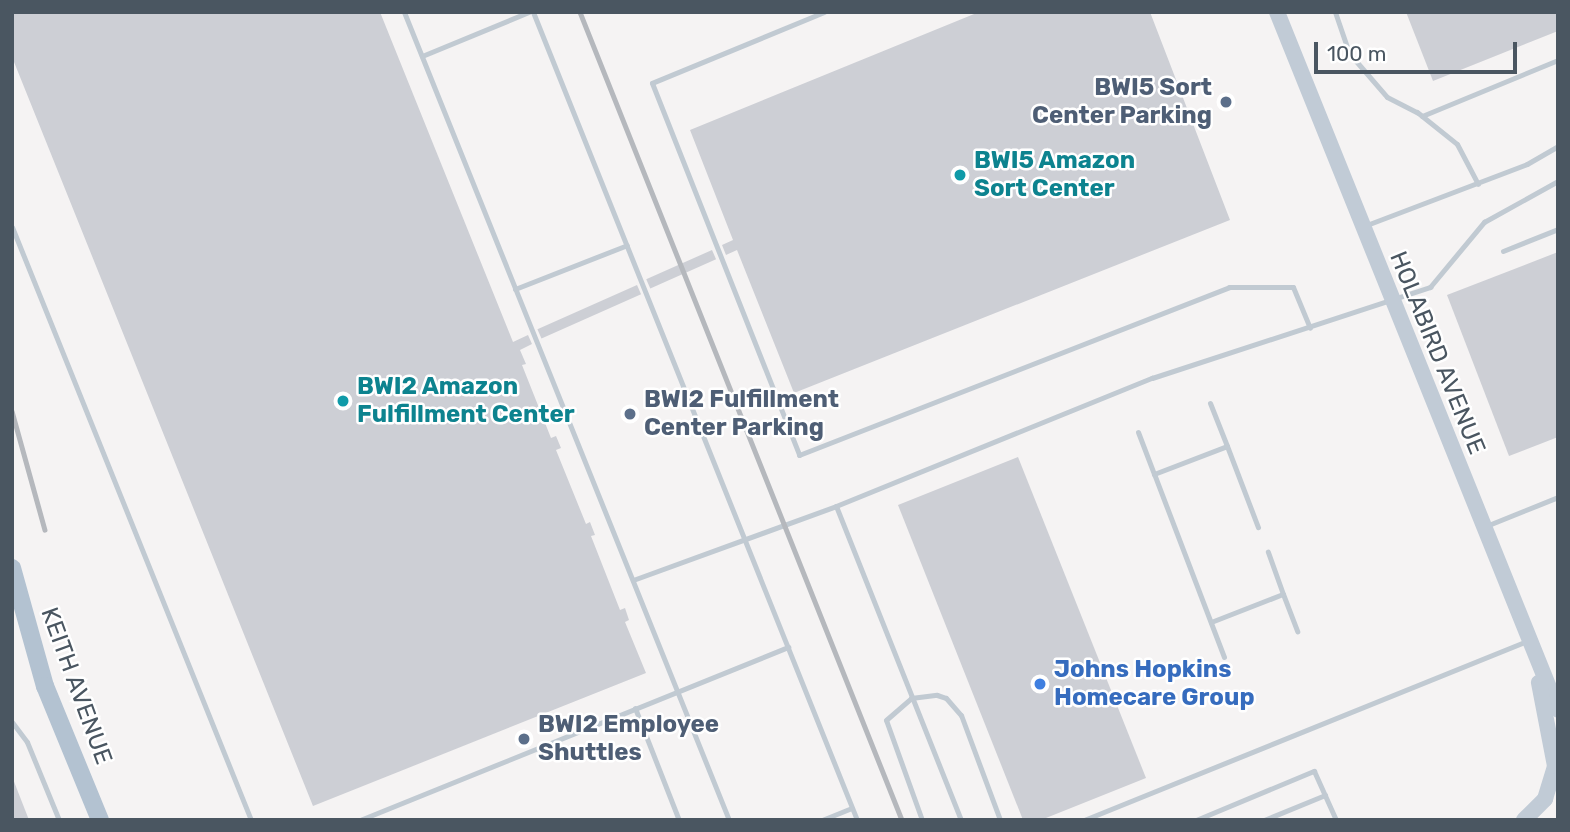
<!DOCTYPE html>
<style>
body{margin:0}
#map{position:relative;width:1570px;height:832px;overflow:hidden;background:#f5f3f3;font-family:Rubik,sans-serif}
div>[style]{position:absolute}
.building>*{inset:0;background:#cdcfd5;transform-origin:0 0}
.service>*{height:5px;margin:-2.5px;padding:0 2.5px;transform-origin:2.5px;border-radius:2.5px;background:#c1cad2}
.secondary>*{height:16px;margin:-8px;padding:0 8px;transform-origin:8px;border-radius:8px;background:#c1cbd6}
.primary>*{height:18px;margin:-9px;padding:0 9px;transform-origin:9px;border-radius:9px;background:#b3c2d1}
.rail>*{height:4.5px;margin:-2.25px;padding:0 2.25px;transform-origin:2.25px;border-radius:2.25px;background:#b5b8bd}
.dots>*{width:19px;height:19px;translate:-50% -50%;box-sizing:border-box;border:4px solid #fff;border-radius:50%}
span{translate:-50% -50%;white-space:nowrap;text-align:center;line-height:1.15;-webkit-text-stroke:5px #fff;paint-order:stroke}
.service-label{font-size:24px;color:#4e5e75;font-weight:700}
.right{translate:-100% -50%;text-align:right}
.left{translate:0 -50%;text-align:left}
.culture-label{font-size:24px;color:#0d838f;font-weight:700}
.street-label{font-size:24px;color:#4a5661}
.shop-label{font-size:24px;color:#366cbe;font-weight:700}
.frame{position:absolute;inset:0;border:14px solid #4a5661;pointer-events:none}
.scale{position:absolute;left:1314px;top:42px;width:203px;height:32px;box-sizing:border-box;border:4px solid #4a5661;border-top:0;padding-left:9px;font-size:21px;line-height:24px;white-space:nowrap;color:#4a5661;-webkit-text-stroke:5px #fff;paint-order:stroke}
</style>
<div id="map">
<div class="building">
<i style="clip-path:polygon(12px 12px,380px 12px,513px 342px,528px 335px,532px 344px,520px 350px,526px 364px,522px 365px,551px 438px,556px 436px,561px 448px,556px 450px,586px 524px,590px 522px,595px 535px,591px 536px,620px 610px,625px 608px,629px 620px,625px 622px,646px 673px,313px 806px,12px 57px)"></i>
<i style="clip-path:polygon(979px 12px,1150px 12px,1230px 220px,794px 393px,737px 250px,726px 255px,722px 245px,733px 240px,690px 130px)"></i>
<i style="clip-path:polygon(1406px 12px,1558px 12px,1558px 31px,1433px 81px)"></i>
<i style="left:712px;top:250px;width:10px;height:72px;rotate:66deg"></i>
<i style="clip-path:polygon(1558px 252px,1558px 437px,1509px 456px,1447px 295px)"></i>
<i style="left:637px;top:285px;width:10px;height:109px;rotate:66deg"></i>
<i style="clip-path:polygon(1018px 457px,1146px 778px,1041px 820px,1023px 820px,898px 505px)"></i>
<i style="clip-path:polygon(13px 779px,29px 820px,12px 820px)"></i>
</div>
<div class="service">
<i style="left:404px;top:12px;width:871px;rotate:68.09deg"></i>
<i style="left:533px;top:12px;width:871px;rotate:68.15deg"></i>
<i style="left:824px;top:12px;width:186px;rotate:157.6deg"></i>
<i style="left:652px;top:83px;width:400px;rotate:68.4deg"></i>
<i style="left:799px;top:455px;width:462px;rotate:-21.3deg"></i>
<i style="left:1229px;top:287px;width:64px"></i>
<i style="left:1293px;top:287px;width:44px;rotate:67.5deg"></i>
<i style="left:1335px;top:12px;width:43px;rotate:71.1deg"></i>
<i style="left:1349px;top:53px;width:58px;rotate:49.2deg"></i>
<i style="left:1387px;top:97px;width:34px;rotate:27deg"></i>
<i style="left:1417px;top:112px;width:51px;rotate:38.7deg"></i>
<i style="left:1457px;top:144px;width:45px;rotate:62.3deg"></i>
<i style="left:422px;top:56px;width:116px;rotate:-22.4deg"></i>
<i style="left:1422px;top:116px;width:147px;rotate:-22.4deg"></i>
<i style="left:1364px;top:226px;width:174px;rotate:-20.8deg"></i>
<i style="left:1527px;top:164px;width:36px;rotate:-30deg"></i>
<i style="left:12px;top:227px;width:639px;rotate:68.05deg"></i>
<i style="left:1503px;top:251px;width:59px;rotate:-21.8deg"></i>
<i style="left:515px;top:289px;width:120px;rotate:-21.4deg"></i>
<i style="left:1210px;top:403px;width:46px;rotate:68.4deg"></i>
<i style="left:1138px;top:432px;width:45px;rotate:69.1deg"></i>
<i style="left:836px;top:506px;width:338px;rotate:68.3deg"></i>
<i style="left:1486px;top:526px;width:78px;rotate:-21.9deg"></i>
<i style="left:633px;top:580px;width:216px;rotate:-20deg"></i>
<i style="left:836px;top:506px;width:341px;rotate:-22.1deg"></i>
<i style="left:1152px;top:378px;width:293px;rotate:-18.1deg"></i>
<i style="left:1430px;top:287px;width:85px;rotate:-50.3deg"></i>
<i style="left:1484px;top:222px;width:85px;rotate:-29deg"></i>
<i style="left:1283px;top:594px;width:40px;rotate:69deg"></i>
<i style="left:1211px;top:622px;width:77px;rotate:-21.3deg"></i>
<i style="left:1283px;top:594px;width:45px;rotate:-109.7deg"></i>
<i style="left:1224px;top:657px;width:196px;rotate:-110.9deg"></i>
<i style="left:1154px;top:474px;width:78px;rotate:-21deg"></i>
<i style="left:1227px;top:446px;width:87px;rotate:69.1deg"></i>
<i style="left:635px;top:708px;width:120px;rotate:68.6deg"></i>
<i style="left:12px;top:722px;width:25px;rotate:53deg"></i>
<i style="left:27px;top:742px;width:84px;rotate:67.7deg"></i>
<i style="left:360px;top:820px;width:462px;rotate:-22deg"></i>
<i style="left:822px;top:820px;width:32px;rotate:-22deg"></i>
<i style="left:922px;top:820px;width:106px;rotate:-109.8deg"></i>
<i style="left:886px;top:720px;width:33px;rotate:-41deg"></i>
<i style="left:911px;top:698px;width:26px;rotate:-7deg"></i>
<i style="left:937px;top:695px;width:9px;rotate:18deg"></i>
<i style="left:946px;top:698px;width:23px;rotate:49deg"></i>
<i style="left:961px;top:715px;width:112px;rotate:69.6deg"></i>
<i style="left:1084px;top:820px;width:477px;rotate:-22deg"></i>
<i style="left:1196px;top:820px;width:128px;rotate:-22.6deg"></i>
<i style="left:1314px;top:771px;width:54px;rotate:65.8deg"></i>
<i style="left:1264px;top:820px;width:66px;rotate:-22.3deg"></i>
</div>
<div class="secondary">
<i style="left:1277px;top:12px;width:752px;rotate:68.07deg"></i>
<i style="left:1524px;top:820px;width:30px;rotate:-45deg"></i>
<i style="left:1545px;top:799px;width:34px;rotate:-73deg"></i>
<i style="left:1555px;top:766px;width:85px;rotate:-100.9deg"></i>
</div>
<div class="primary">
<i style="left:12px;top:568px;width:123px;rotate:74.4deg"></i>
<i style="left:45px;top:686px;width:145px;rotate:67.7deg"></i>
</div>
<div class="rail">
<i style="left:580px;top:12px;width:870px;rotate:68.27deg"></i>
<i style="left:12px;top:411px;width:123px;rotate:74.5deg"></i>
</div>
<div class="dots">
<i style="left:1226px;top:102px;background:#5c6f8a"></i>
<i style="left:960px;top:175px;background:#0f9aa8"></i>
<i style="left:343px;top:401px;background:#0f9aa8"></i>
<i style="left:630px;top:414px;background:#5c6f8a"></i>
<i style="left:1040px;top:684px;background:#3f7fe0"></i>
<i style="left:524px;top:739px;background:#5c6f8a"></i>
</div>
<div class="service-label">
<span class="right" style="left:1212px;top:102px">BWI5 Sort<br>Center Parking</span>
<span class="left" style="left:644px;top:414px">BWI2 Fulfillment<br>Center Parking</span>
<span class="left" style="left:538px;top:739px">BWI2 Employee<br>Shuttles</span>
</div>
<div class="culture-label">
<span class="left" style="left:974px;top:175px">BWI5 Amazon<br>Sort Center</span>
<span class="left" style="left:357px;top:401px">BWI2 Amazon<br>Fulfillment Center</span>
</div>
<div class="street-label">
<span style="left:1437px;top:353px;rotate:68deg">HOLABIRD AVENUE</span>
<span style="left:76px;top:686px;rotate:70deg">KEITH AVENUE</span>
</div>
<div class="shop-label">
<span class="left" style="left:1054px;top:684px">Johns Hopkins<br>Homecare Group</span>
</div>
<div class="frame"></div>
<div class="scale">100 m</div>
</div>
